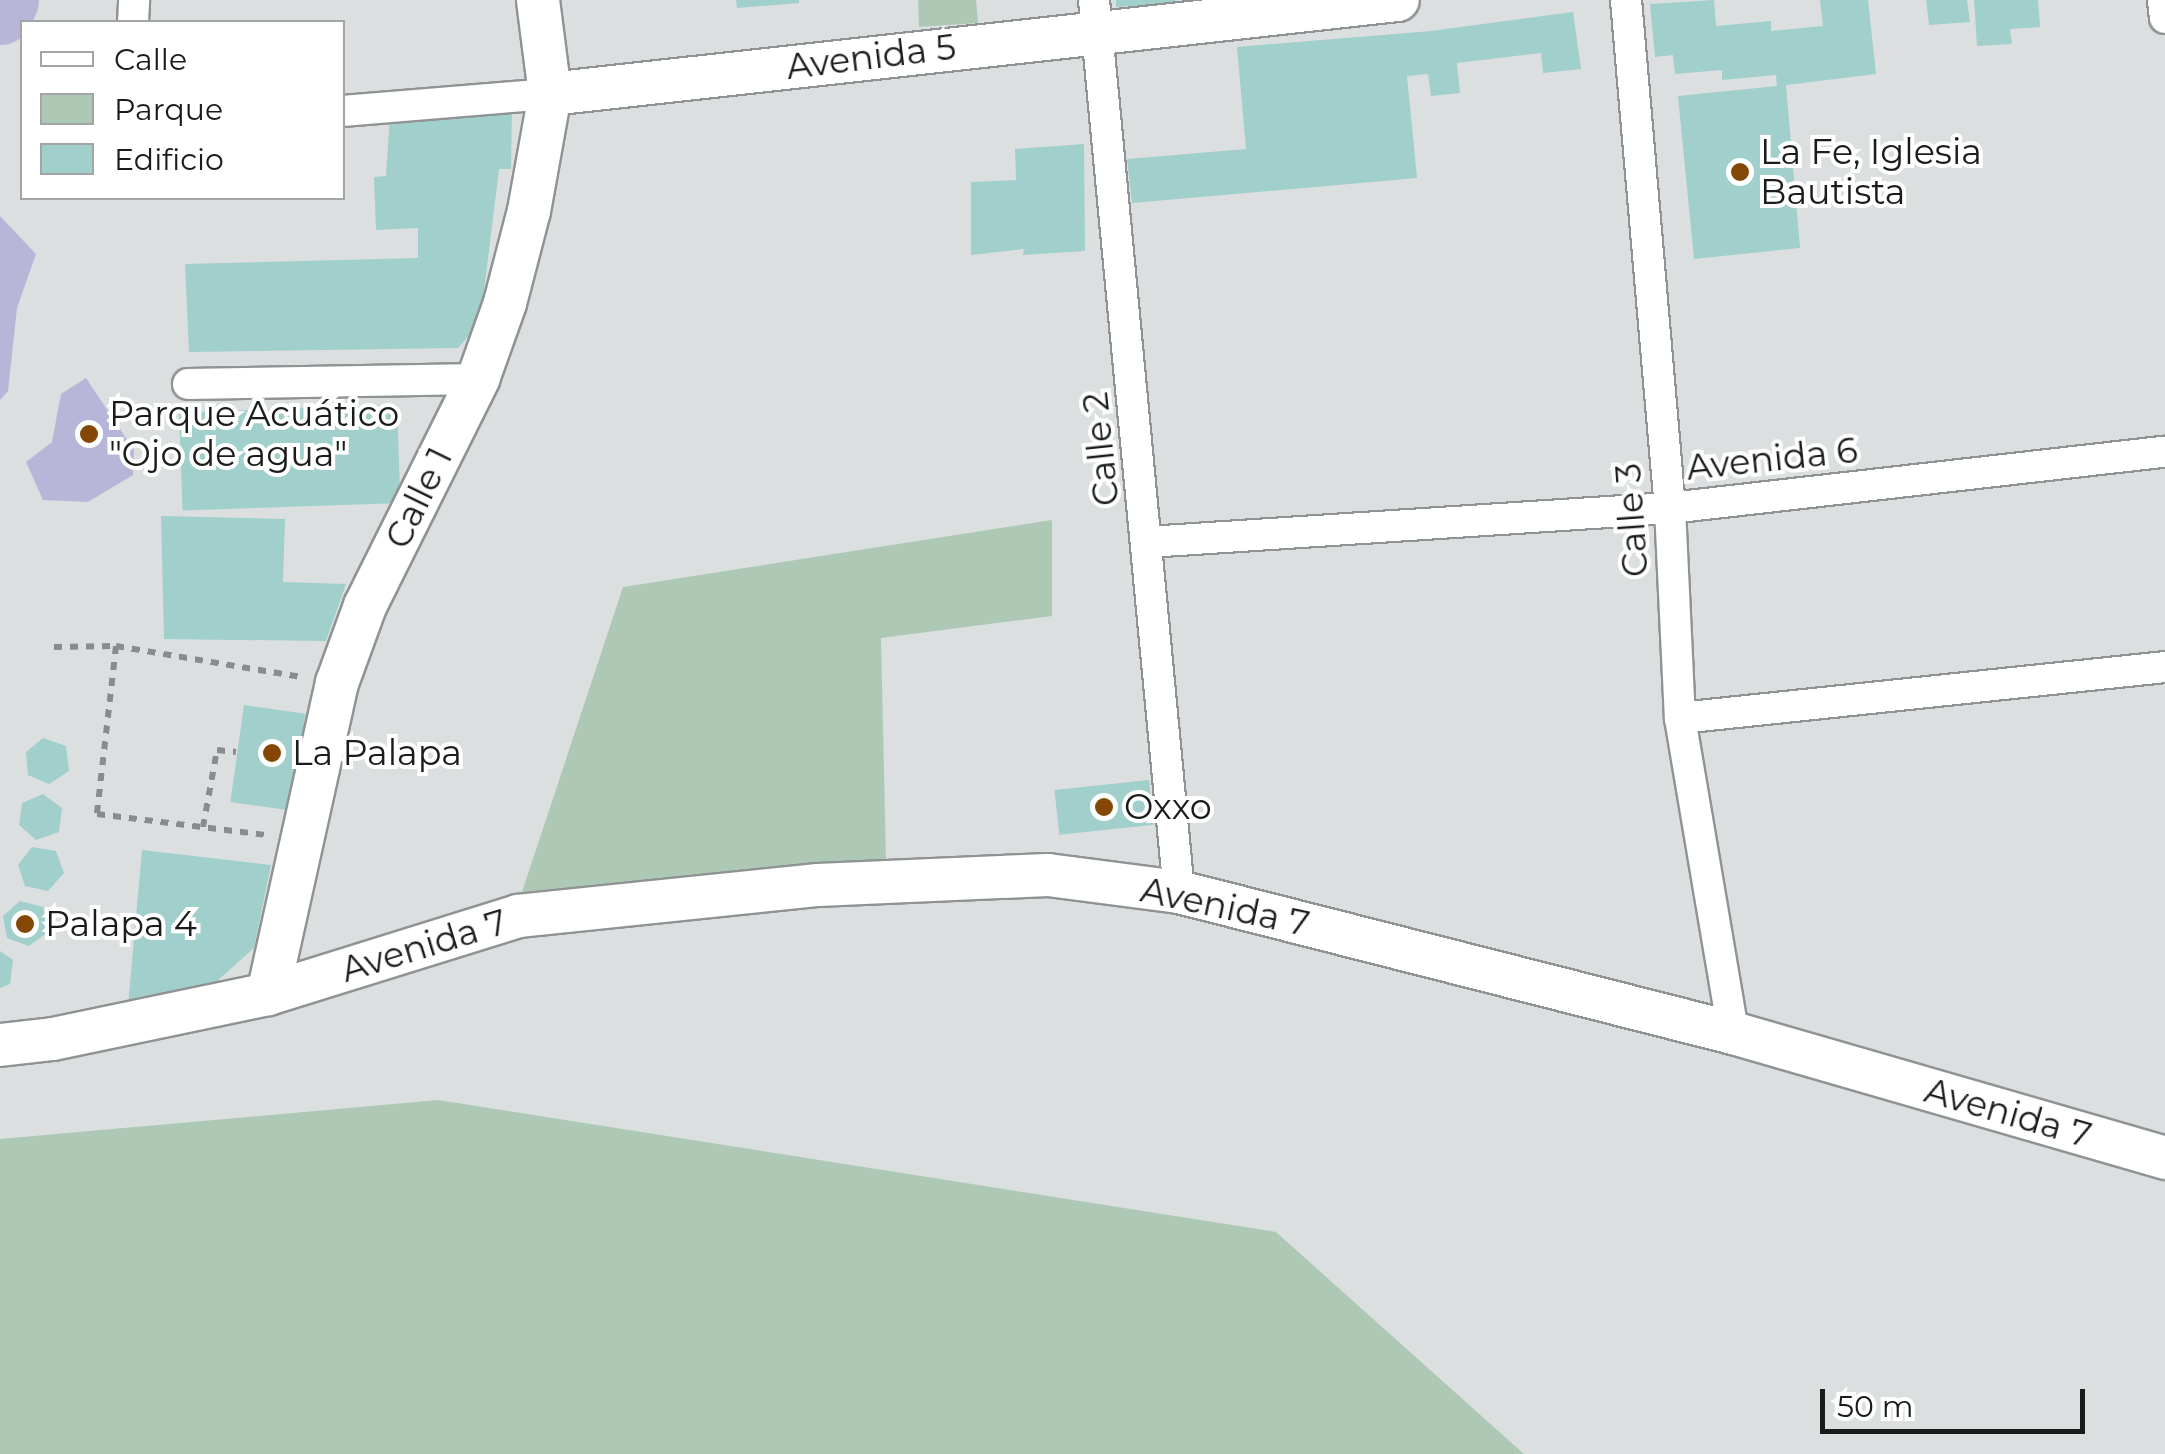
<!DOCTYPE html>
<meta charset="utf-8">
<style>
body{margin:0}
#map{position:relative;width:2165px;height:1454px;overflow:hidden;background:#dbdfe0;font-family:Montserrat,sans-serif}
div>[style]{position:absolute}
.green>*{inset:0;background:#adc9b6}
.water>*{inset:0;background:#b8b6d8}
.river>*{height:65px;margin:-32.5px;padding:0 32.5px;transform-origin:32.5px;border-radius:32.5px;background:#b8b6d8}
.building>*{inset:0;background:#a1cfcb;transform-origin:0 0}
.path>*{height:6px;margin-top:-3px;transform-origin:0;background:repeating-linear-gradient(90deg,#898c8c 0 8px,transparent 0 16px)}
.roads{filter:drop-shadow(2px 0 #909394) drop-shadow(-2px 0 #909394) drop-shadow(0 2px #909394) drop-shadow(0 -2px #909394)}
.street>*{height:30px;margin:-15px;padding:0 15px;transform-origin:15px;border-radius:15px;background:#fff}
.secondary>*{height:42px;margin:-21px;padding:0 21px;transform-origin:21px;border-radius:21px;background:#fff}
.dots>*{width:28px;height:28px;translate:-50% -50%;box-sizing:border-box;border:5px solid #fff;border-radius:50%}
span{translate:-50% -50%;white-space:nowrap;text-align:center;line-height:1.15;-webkit-text-stroke:8px #fff;paint-order:stroke}
.street-label{font-size:35px;color:#1a1c1c}
.poi-label{font-size:35px;color:#1a1c1c}
.left{translate:0 -50%;text-align:left}
.legend{position:absolute;left:20px;top:20px;width:325px;height:180px;box-sizing:border-box;background:#fff;border:2px solid #a3a4a4;margin:0;padding:12px 18px;list-style:none;font-size:30px;color:#1a1c1c}
.legend li{display:flex;align-items:center;gap:20px;height:50px}
.legend b{width:50px;border:2px solid #a3a4a4}
.scale{position:absolute;left:1820px;top:1389px;width:265px;height:45px;box-sizing:border-box;border:5px solid #1a1c1c;border-top:0;padding-left:12px;font-size:30px;line-height:35px;white-space:nowrap;color:#1a1c1c;-webkit-text-stroke:8px #fff;paint-order:stroke}
</style>
<div id="map">
<div class="green">
<i style="clip-path:polygon(918px 0,976px 0,978px 23px,919px 27px)"></i>
<i style="clip-path:polygon(1052px 520px,1052px 616px,881px 638px,886px 860px,520px 898px,623px 587px)"></i>
<i style="clip-path:polygon(438px 1100px,1276px 1232px,1524px 1454px,0 1454px,0 1139px)"></i>
</div>
<div class="water">
<i style="clip-path:polygon(0 216px,36px 254px,17px 308px,8px 391px,0 400px)"></i>
<i style="clip-path:polygon(86px 378px,134px 450px,133px 475px,88px 502px,43px 500px,26px 462px,52px 442px,61px 394px)"></i>
</div>
<div class="river">
<i style="left:0;top:12px;width:13px;rotate:-63deg"></i>
</div>
<div class="building">
<i style="clip-path:polygon(736px 0,799px 0,799px 3px,737px 8px)"></i>
<i style="clip-path:polygon(1116px 0,1175px 0,1175px 3px,1116px 7px)"></i>
<i style="clip-path:polygon(1714px 0,1716px 26px,1771px 21px,1771px 31px,1823px 26px,1820px 0,1868px 0,1876px 74px,1786px 85px,1800px 248px,1694px 259px,1678px 96px,1777px 86px,1776px 75px,1722px 80px,1722px 70px,1675px 74px,1673px 55px,1655px 57px,1650px 4px)"></i>
<i style="clip-path:polygon(1926px 0,1967px 0,1970px 22px,1929px 25px)"></i>
<i style="clip-path:polygon(1974px 0,2038px 0,2040px 27px,2010px 29px,2012px 44px,1977px 46px)"></i>
<i style="clip-path:polygon(1573px 12px,1581px 69px,1543px 73px,1541px 53px,1457px 63px,1460px 93px,1431px 96px,1428px 74px,1407px 76px,1417px 178px,1132px 203px,1127px 159px,1246px 149px,1237px 47px,1431px 31px)"></i>
<i style="clip-path:polygon(512px 110px,511px 169px,499px 169px,480px 323px,458px 348px,189px 352px,185px 264px,418px 258px,418px 228px,376px 230px,374px 177px,386px 176px,390px 115px)"></i>
<i style="clip-path:polygon(1084px 144px,1085px 251px,1023px 255px,1024px 249px,971px 255px,971px 182px,1016px 180px,1015px 149px)"></i>
<i style="left:397px;top:405px;width:98px;height:218px;rotate:88deg"></i>
<i style="clip-path:polygon(161px 516px,285px 519px,283px 582px,346px 584px,326px 641px,164px 639px)"></i>
<i style="left:244px;top:705px;width:62px;height:98px;rotate:8deg"></i>
<i style="clip-path:polygon(43px 738px,66px 746px,69px 771px,49px 784px,28px 775px,26px 752px)"></i>
<i style="left:1149px;top:780px;width:45px;height:95px;rotate:84deg"></i>
<i style="clip-path:polygon(43px 794px,62px 808px,59px 832px,36px 840px,19px 825px,22px 803px)"></i>
<i style="clip-path:polygon(32px 847px,56px 851px,64px 873px,48px 891px,25px 886px,18px 865px)"></i>
<i style="clip-path:polygon(142px 850px,271px 865px,254px 948px,207px 990px,128px 1006px)"></i>
<i style="clip-path:polygon(20px 901px,43px 907px,48px 932px,29px 946px,7px 938px,3px 916px)"></i>
<i style="clip-path:polygon(0 951px,13px 960px,10px 984px,0 988px)"></i>
</div>
<div class="path">
<i style="left:116px;top:646px;width:169px;rotate:96.5deg"></i>
<i style="left:97px;top:814px;width:169px;rotate:7.1deg"></i>
<i style="left:54px;top:647px;width:62px;rotate:-0.9deg"></i>
<i style="left:116px;top:646px;width:188px;rotate:9.5deg"></i>
<i style="left:203px;top:827px;width:78px;rotate:-79.7deg"></i>
<i style="left:217px;top:750px;width:19px;rotate:6deg"></i>
</div>
<div class="roads">
<div class="street">
<i style="left:1094px;top:0;width:896px;rotate:84.56deg"></i>
<i style="left:1626px;top:0;width:510px;rotate:85.05deg"></i>
<i style="left:1670px;top:508px;width:210px;rotate:87.3deg"></i>
<i style="left:1680px;top:718px;width:319px;rotate:80.4deg"></i>
<i style="left:2163px;top:0;width:18px;rotate:84deg"></i>
<i style="left:133px;top:22px;width:22px;rotate:-87deg"></i>
<i style="left:342px;top:111px;width:209px;rotate:-4.7deg"></i>
<i style="left:188px;top:384px;width:290px;rotate:-1deg"></i>
<i style="left:1148px;top:542px;width:523px;rotate:-3.73deg"></i>
<i style="left:1670px;top:508px;width:498px;rotate:-6.5deg"></i>
<i style="left:1680px;top:718px;width:488px;rotate:-6deg"></i>
</div>
<div class="secondary">
<i style="left:550px;top:94px;width:853px;rotate:-6.33deg"></i>
<i style="left:268px;top:994px;width:319px;rotate:-77.5deg"></i>
<i style="left:337px;top:683px;width:82px;rotate:-70deg"></i>
<i style="left:365px;top:606px;width:254px;rotate:-63.5deg"></i>
<i style="left:478px;top:379px;width:81px;rotate:-70.4deg"></i>
<i style="left:505px;top:303px;width:95px;rotate:-75.4deg"></i>
<i style="left:529px;top:211px;width:119px;rotate:-79.8deg"></i>
<i style="left:550px;top:94px;width:95px;rotate:-97.3deg"></i>
<i style="left:0;top:1045px;width:53px;rotate:-6.5deg"></i>
<i style="left:53px;top:1039px;width:220px;rotate:-11.8deg"></i>
<i style="left:268px;top:994px;width:262px;rotate:-17.3deg"></i>
<i style="left:518px;top:916px;width:302px;rotate:-5.9deg"></i>
<i style="left:818px;top:885px;width:230px;rotate:-2.5deg"></i>
<i style="left:1048px;top:875px;width:132px;rotate:7.4deg"></i>
<i style="left:1179px;top:892px;width:572px;rotate:14.28deg"></i>
<i style="left:1733px;top:1033px;width:450px;rotate:16.1deg"></i>
</div>
</div>
<div class="dots">
<i style="left:1740px;top:172px;background:#854706"></i>
<i style="left:89px;top:434px;background:#854706"></i>
<i style="left:272px;top:753px;background:#854706"></i>
<i style="left:1104px;top:807px;background:#854706"></i>
<i style="left:25px;top:924px;background:#854706"></i>
</div>
<div class="street-label">
<span style="left:871px;top:57px;rotate:-7deg">Avenida 5</span>
<span style="left:1101px;top:449px;rotate:-96deg">Calle 2</span>
<span style="left:1772px;top:459px;rotate:-6deg">Avenida 6</span>
<span style="left:419px;top:498px;rotate:-64deg">Calle 1</span>
<span style="left:1632px;top:520px;rotate:-94deg">Calle 3</span>
<span style="left:1225px;top:907px;rotate:12deg">Avenida 7</span>
<span style="left:424px;top:946px;rotate:-17deg">Avenida 7</span>
<span style="left:2008px;top:1113px;rotate:16deg">Avenida 7</span>
</div>
<div class="poi-label">
<span class="left" style="left:1760px;top:172px">La Fe, Iglesia<br>Bautista</span>
<span class="left" style="left:109px;top:434px">Parque Acuático<br>"Ojo de agua"</span>
<span class="left" style="left:292px;top:753px">La Palapa</span>
<span class="left" style="left:1124px;top:807px">Oxxo</span>
<span class="left" style="left:45px;top:924px">Palapa 4</span>
</div>
<ul class="legend">
<li><b style="height:12px;background:#fff"></b>Calle</li>
<li><b style="height:28px;background:#adc9b6"></b>Parque</li>
<li><b style="height:28px;background:#a1cfcb"></b>Edificio</li>
</ul>
<div class="scale">50 m</div>
</div>
